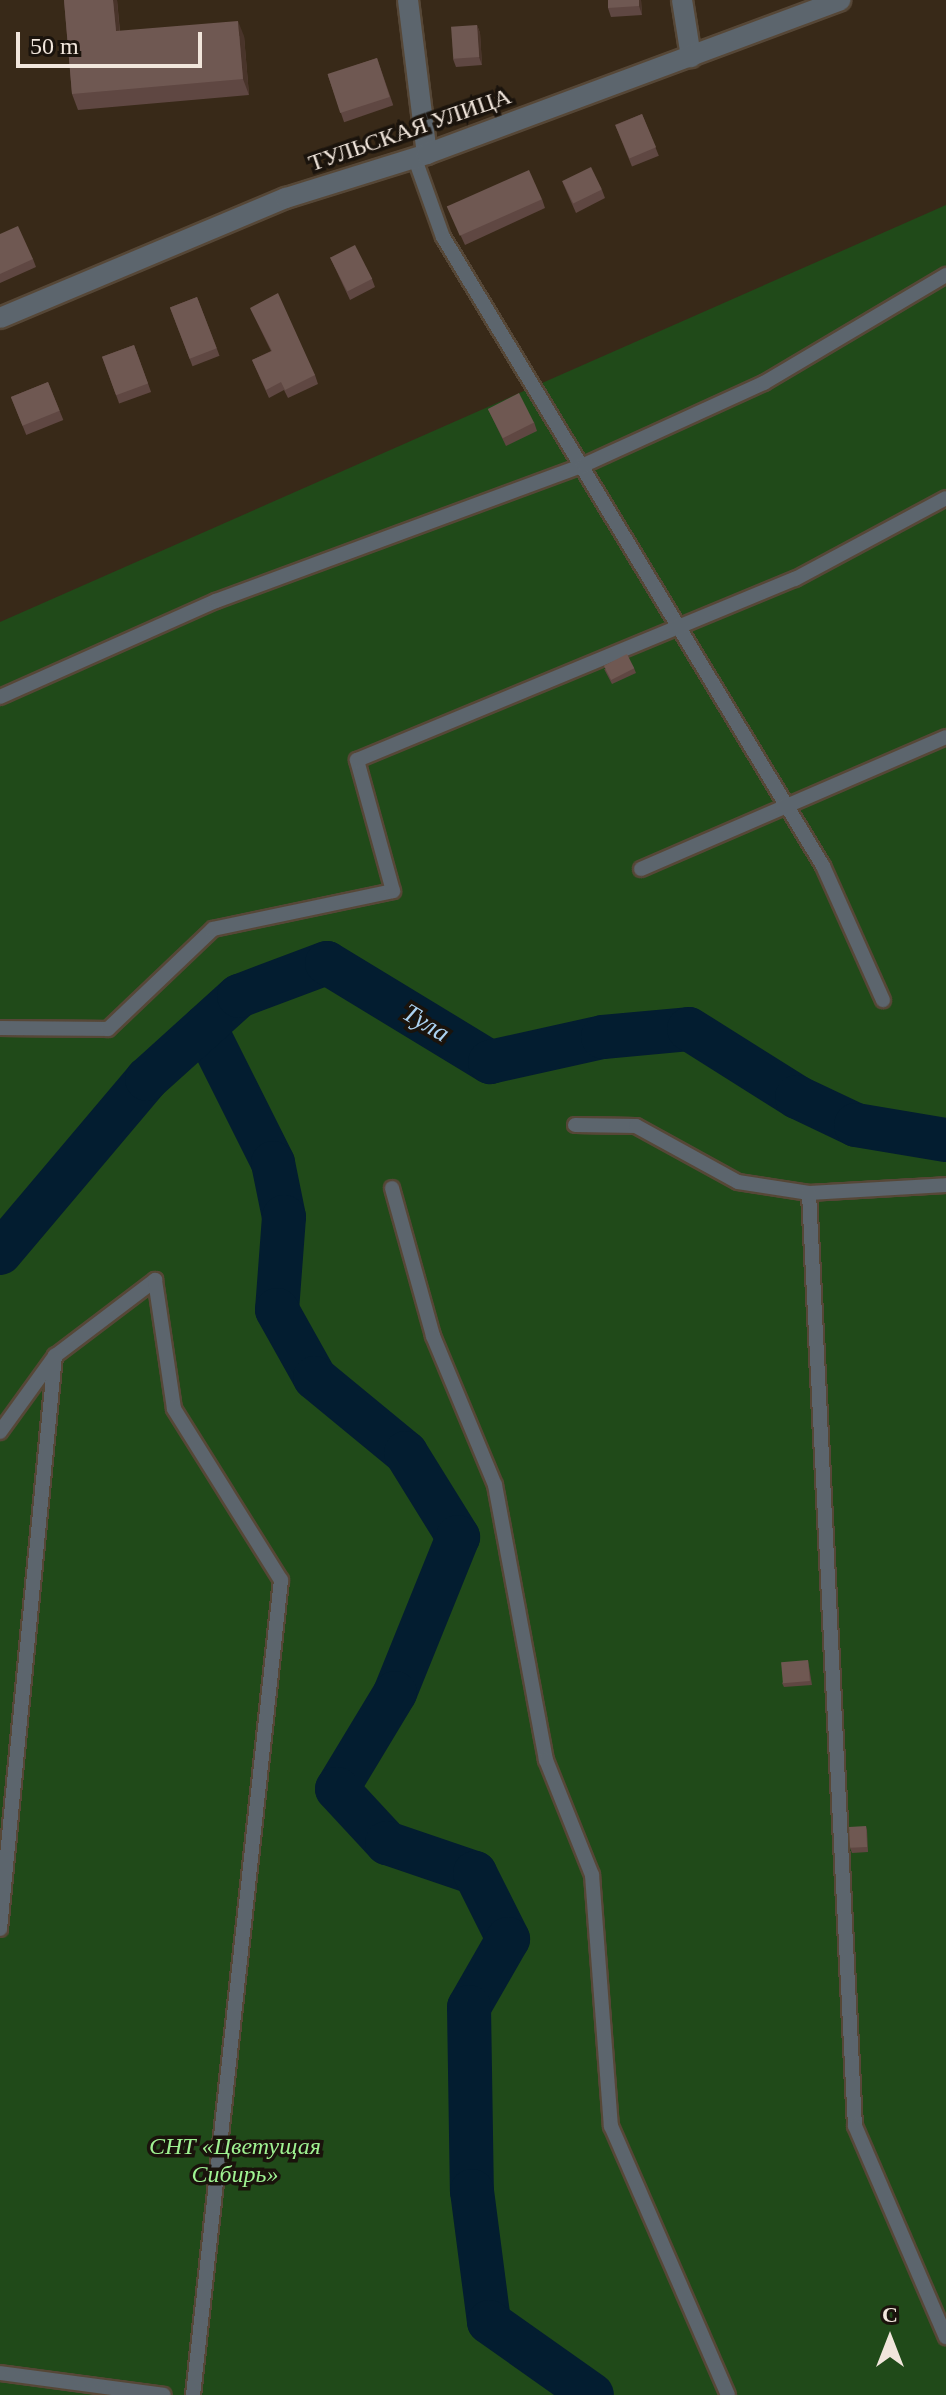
<!DOCTYPE html>
<meta charset="utf-8">
<style>
body{margin:0}
#map{position:relative;width:946px;height:2395px;overflow:hidden;background:#382918;font-family:Georgia,serif}
div>[style]{position:absolute}
.green>*{inset:0;background:#204a19}
.river>*{height:44px;margin:-22px;padding:0 22px;transform-origin:22px;border-radius:22px;background:#031d30}
.roads{filter:drop-shadow(2px 0 #564737) drop-shadow(-2px 0 #564737) drop-shadow(0 2px #564737) drop-shadow(0 -2px #564737)}
.service>*{height:14px;margin:-7px;padding:0 7px;transform-origin:7px;border-radius:7px;background:#5c656d}
.minor>*{height:20px;margin:-10px;padding:0 10px;transform-origin:10px;border-radius:10px;background:#5c656d}
.wall>*{inset:0;background:#5f4742;transform-origin:0 0}
.shaded-wall>*{inset:0;background:#49342a}
.building>*{inset:0;background:#6f5852;transform-origin:0 0}
span{translate:-50% -50%;white-space:nowrap;text-align:center;line-height:1.15;-webkit-text-stroke:7px #1a130c;paint-order:stroke}
.street-label{font-size:24px;color:#f1e6dc}
.park-label{font-size:24px;color:#9ff292;font-style:italic}
.water-label{font-size:26px;color:#abd2f1;font-style:italic}
.north{position:absolute;left:850px;top:2299px;width:80px;height:80px;-webkit-text-stroke:6px #1a130c;paint-order:stroke;rotate:0deg;font-size:22px;font-weight:700;line-height:32px;text-align:center;color:#f1e6dc}
.north::after{content:'';display:block;margin:auto;width:28px;height:36px;background:#f1e6dc;clip-path:polygon(50% 0,100% 100%,50% 72%,0 100%)}
.scale{position:absolute;left:16px;top:32px;width:186px;height:36px;box-sizing:border-box;border:4px solid #f1e6dc;border-top:0;padding-left:10px;font-size:24px;line-height:28px;white-space:nowrap;color:#f1e6dc;-webkit-text-stroke:6px #1a130c;paint-order:stroke}
</style>
<div id="map">
<div class="green">
<i style="clip-path:polygon(946px 205px,946px 2395px,0 2395px,0 622px)"></i>
</div>
<div class="river">
<i style="left:205px;top:1027px;width:152px;rotate:63.4deg"></i>
<i style="left:273px;top:1163px;width:55px;rotate:78.5deg"></i>
<i style="left:284px;top:1217px;width:93px;rotate:94.3deg"></i>
<i style="left:277px;top:1310px;width:78px;rotate:60.8deg"></i>
<i style="left:315px;top:1378px;width:118px;rotate:39.5deg"></i>
<i style="left:406px;top:1453px;width:99px;rotate:58.2deg"></i>
<i style="left:458px;top:1537px;width:168px;rotate:112deg"></i>
<i style="left:395px;top:1693px;width:112px;rotate:121.1deg"></i>
<i style="left:337px;top:1789px;width:74px;rotate:47.2deg"></i>
<i style="left:387px;top:1843px;width:93px;rotate:18.8deg"></i>
<i style="left:475px;top:1873px;width:74px;rotate:63.4deg"></i>
<i style="left:508px;top:1939px;width:78px;rotate:119.8deg"></i>
<i style="left:469px;top:2007px;width:184px;rotate:89.1deg"></i>
<i style="left:472px;top:2191px;width:132px;rotate:82.6deg"></i>
<i style="left:489px;top:2322px;width:126px;rotate:35.3deg"></i>
<i style="left:0;top:1253px;width:228px;rotate:-49.8deg"></i>
<i style="left:147px;top:1079px;width:124px;rotate:-42.1deg"></i>
<i style="left:239px;top:996px;width:94px;rotate:-20.6deg"></i>
<i style="left:327px;top:963px;width:191px;rotate:31.3deg"></i>
<i style="left:490px;top:1062px;width:116px;rotate:-12.5deg"></i>
<i style="left:603px;top:1037px;width:86px;rotate:-5.3deg"></i>
<i style="left:689px;top:1029px;width:128px;rotate:32.2deg"></i>
<i style="left:797px;top:1097px;width:65px;rotate:25.4deg"></i>
<i style="left:856px;top:1125px;width:91px;rotate:9.5deg"></i>
</div>
<div class="roads">
<div class="service">
<i style="left:415px;top:159px;width:83px;rotate:70.3deg"></i>
<i style="left:443px;top:237px;width:735px;rotate:58.86deg"></i>
<i style="left:823px;top:866px;width:147px;rotate:65.9deg"></i>
<i style="left:0;top:697px;width:236px;rotate:-24deg"></i>
<i style="left:216px;top:601px;width:392px;rotate:-20.3deg"></i>
<i style="left:584px;top:465px;width:198px;rotate:-24.5deg"></i>
<i style="left:764px;top:383px;width:212px;rotate:-30.7deg"></i>
<i style="left:641px;top:869px;width:332px;rotate:-23.4deg"></i>
<i style="left:0;top:1028px;width:108px;rotate:0.5deg"></i>
<i style="left:108px;top:1029px;width:145px;rotate:-43.6deg"></i>
<i style="left:213px;top:929px;width:184px;rotate:-11.9deg"></i>
<i style="left:393px;top:891px;width:136px;rotate:-105.4deg"></i>
<i style="left:357px;top:760px;width:474px;rotate:-22.5deg"></i>
<i style="left:795px;top:579px;width:171px;rotate:-28.2deg"></i>
<i style="left:575px;top:1125px;width:61px;rotate:0.9deg"></i>
<i style="left:636px;top:1126px;width:116px;rotate:28.8deg"></i>
<i style="left:738px;top:1182px;width:72px;rotate:8.8deg"></i>
<i style="left:809px;top:1193px;width:137px;rotate:-3.3deg"></i>
<i style="left:392px;top:1188px;width:154px;rotate:74.5deg"></i>
<i style="left:433px;top:1336px;width:161px;rotate:67.4deg"></i>
<i style="left:495px;top:1485px;width:280px;rotate:79.5deg"></i>
<i style="left:546px;top:1760px;width:124px;rotate:68.2deg"></i>
<i style="left:592px;top:1875px;width:252px;rotate:85.7deg"></i>
<i style="left:611px;top:2126px;width:293px;rotate:66.5deg"></i>
<i style="left:809px;top:1193px;width:934px;rotate:87.18deg"></i>
<i style="left:855px;top:2126px;width:230px;rotate:66.7deg"></i>
<i style="left:0;top:1432px;width:94px;rotate:-54.1deg"></i>
<i style="left:55px;top:1356px;width:126px;rotate:-37.2deg"></i>
<i style="left:155px;top:1280px;width:130px;rotate:81.6deg"></i>
<i style="left:174px;top:1409px;width:202px;rotate:58deg"></i>
<i style="left:281px;top:1580px;width:820px;rotate:96.16deg"></i>
<i style="left:0;top:1929px;width:576px;rotate:-84.52deg"></i>
<i style="left:0;top:2373px;width:165px;rotate:7.6deg"></i>
</div>
<div class="minor">
<i style="left:408px;top:0;width:155px;rotate:83deg"></i>
<i style="left:682px;top:0;width:58px;rotate:81deg"></i>
<i style="left:0;top:318px;width:310px;rotate:-22.8deg"></i>
<i style="left:286px;top:198px;width:148px;rotate:-17.3deg"></i>
<i style="left:427px;top:154px;width:441px;rotate:-20.4deg"></i>
</div>
</div>
<div class="wall">
<i style="clip-path:polygon(64px 0,117px 0,120px 31px,244px 36px,249px 95px,78px 110px,72px 94px)"></i>
<i style="clip-path:polygon(608px 0,641px 0,642px 15px,611px 17px,608px 8px)"></i>
<i style="clip-path:polygon(477px 25px,480px 33px,482px 65px,456px 67px,453px 59px)"></i>
<i style="left:377px;top:58px;width:50px;height:52px;rotate:71deg"></i>
<i style="left:642px;top:114px;width:45px;height:29px;rotate:68deg"></i>
<i style="clip-path:polygon(562px 181px,602px 190px,605px 198px,576px 213px)"></i>
<i style="clip-path:polygon(542px 199px,545px 208px,465px 245px,447px 206px)"></i>
<i style="clip-path:polygon(0 234px,33px 259px,36px 267px,0 283px)"></i>
<i style="clip-path:polygon(330px 257px,372px 279px,375px 287px,350px 300px)"></i>
<i style="left:197px;top:297px;width:63px;height:29px;rotate:69deg"></i>
<i style="clip-path:polygon(250px 308px,315px 375px,318px 384px,288px 398px,284px 390px,269px 398px,252px 360px,271px 351px)"></i>
<i style="left:134px;top:345px;width:50px;height:34px;rotate:70deg"></i>
<i style="left:48px;top:382px;width:41px;height:40px;rotate:68deg"></i>
<i style="clip-path:polygon(488px 409px,534px 422px,537px 431px,506px 446px)"></i>
<i style="clip-path:polygon(634px 668px,636px 673px,612px 684px,604px 669px)"></i>
<i style="clip-path:polygon(808px 1660px,812px 1685px,784px 1687px,782px 1683px)"></i>
<i style="clip-path:polygon(866px 1826px,867px 1830px,868px 1852px,852px 1853px,850px 1848px)"></i>
</div>
<div class="shaded-wall">
<i style="clip-path:polygon(113px 0,117px 0,121px 47px,116px 31px)"></i>
<i style="clip-path:polygon(639px 0,641px 0,642px 15px,639px 6px)"></i>
<i style="clip-path:polygon(238px 21px,244px 36px,249px 95px,243px 79px)"></i>
<i style="clip-path:polygon(477px 25px,480px 33px,482px 65px,479px 57px)"></i>
</div>
<div class="building">
<i style="clip-path:polygon(64px 0,113px 0,116px 31px,238px 21px,243px 79px,72px 94px)"></i>
<i style="clip-path:polygon(608px 0,639px 0,639px 6px,608px 8px)"></i>
<i style="left:477px;top:25px;width:32px;height:26px;rotate:86deg"></i>
<i style="left:377px;top:58px;width:41px;height:52px;rotate:72deg"></i>
<i style="left:642px;top:114px;width:36px;height:29px;rotate:67deg"></i>
<i style="left:591px;top:167px;width:25px;height:32px;rotate:64deg"></i>
<i style="left:529px;top:170px;width:32px;height:90px;rotate:66deg"></i>
<i style="clip-path:polygon(18px 226px,33px 259px,0 274px,0 234px)"></i>
<i style="left:355px;top:245px;width:38px;height:28px;rotate:63deg"></i>
<i style="clip-path:polygon(278px 293px,315px 375px,285px 390px,281px 382px,266px 390px,252px 360px,272px 351px,250px 308px)"></i>
<i style="left:197px;top:297px;width:55px;height:29px;rotate:69deg"></i>
<i style="left:134px;top:345px;width:41px;height:34px;rotate:70deg"></i>
<i style="left:48px;top:382px;width:31px;height:40px;rotate:68deg"></i>
<i style="left:519px;top:393px;width:33px;height:35px;rotate:63deg"></i>
<i style="left:627px;top:654px;width:16px;height:26px;rotate:63deg"></i>
<i style="left:808px;top:1660px;width:21px;height:27px;rotate:85deg"></i>
<i style="left:866px;top:1826px;width:21px;height:17px;rotate:87deg"></i>
</div>
<div class="street-label">
<span style="left:410px;top:130px;rotate:-19deg">ТУЛЬСКАЯ УЛИЦА</span>
</div>
<div class="park-label">
<span style="left:235px;top:2161px">СНТ «Цветущая<br>Сибирь»</span>
</div>
<div class="water-label">
<span style="left:426px;top:1023px;rotate:31deg">Тула</span>
</div>
<div class="north">С</div>
<div class="scale">50 m</div>
</div>
